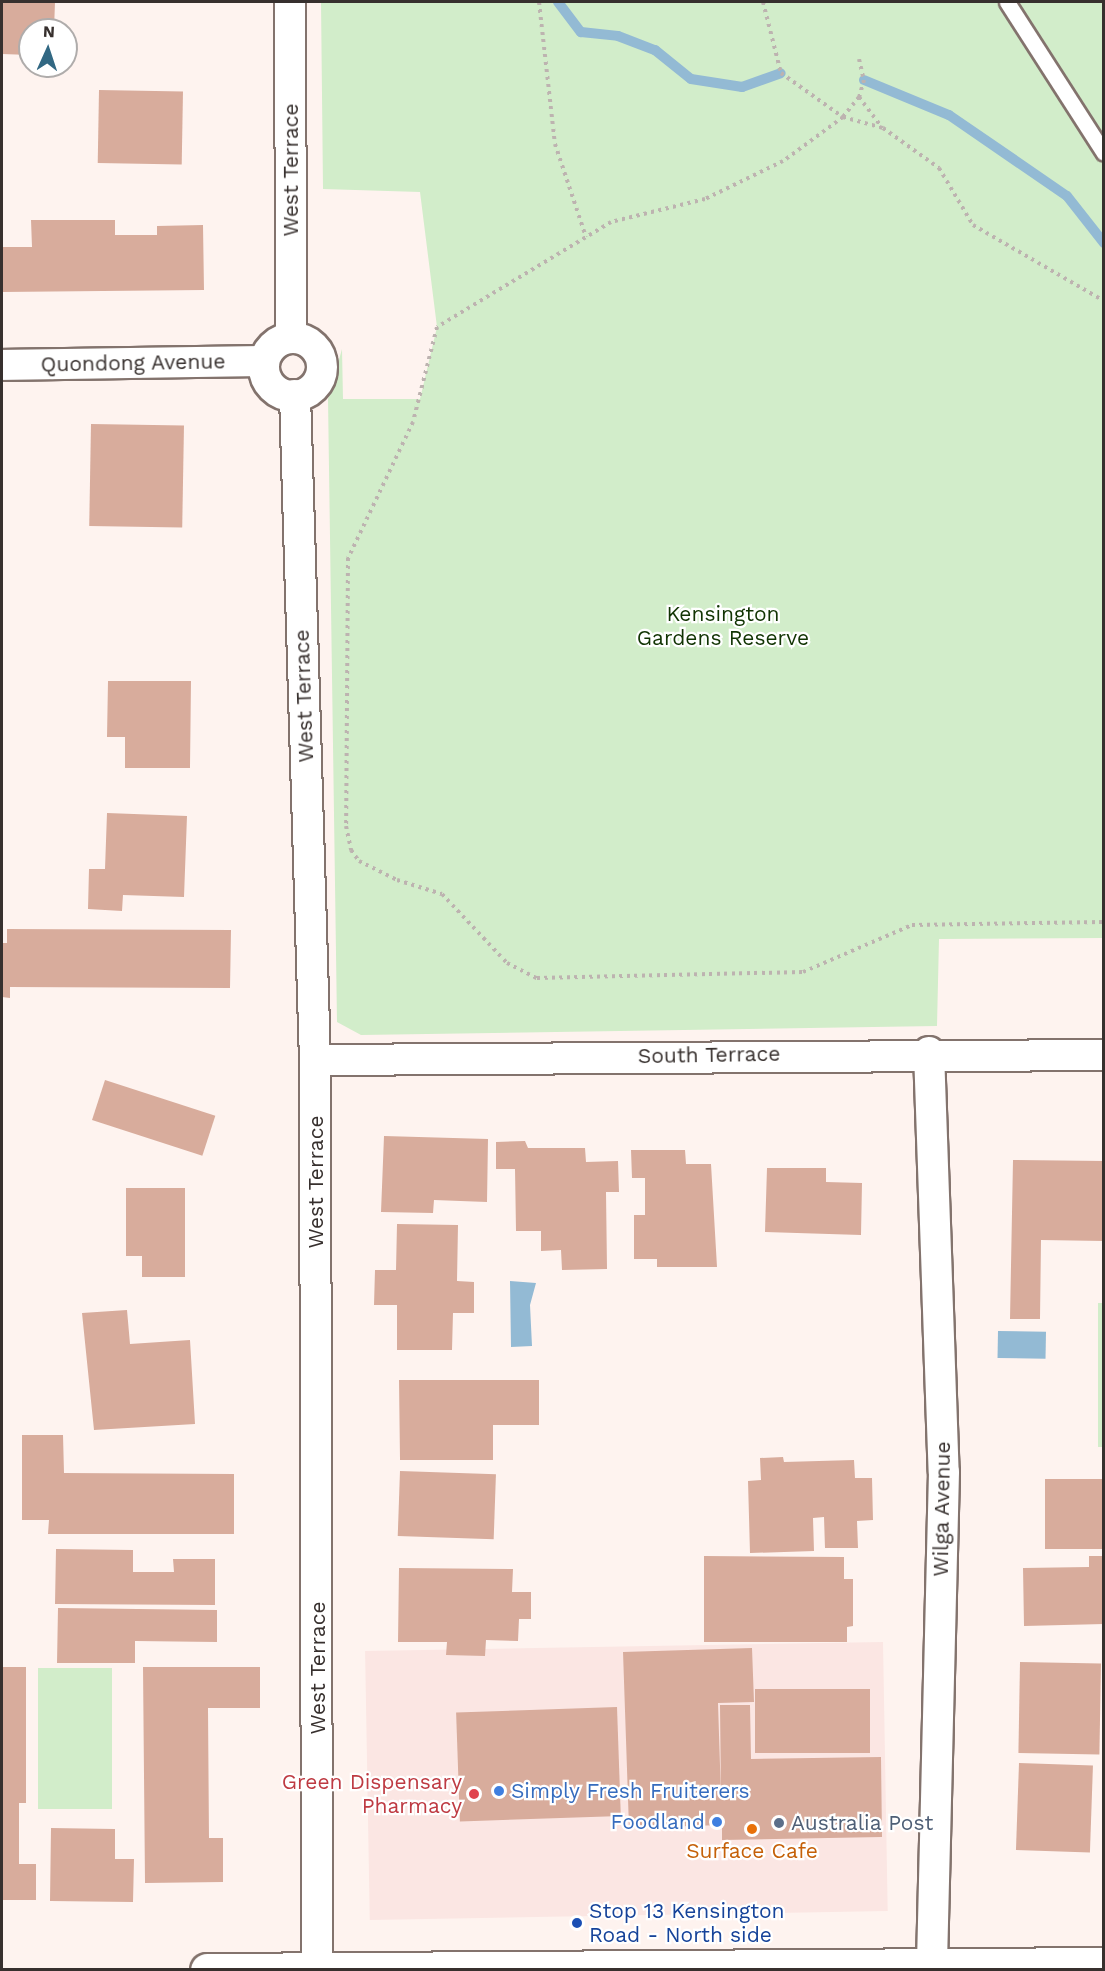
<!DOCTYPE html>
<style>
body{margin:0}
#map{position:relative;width:1105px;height:1971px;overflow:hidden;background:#fef3ef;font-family:"Work Sans",sans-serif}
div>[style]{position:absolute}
.commercial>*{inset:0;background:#fbe6e3;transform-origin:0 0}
.green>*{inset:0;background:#d2edca;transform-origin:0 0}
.water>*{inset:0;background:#93bad4;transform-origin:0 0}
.stream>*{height:10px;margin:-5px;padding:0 5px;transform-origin:5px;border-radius:5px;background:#93bad4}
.building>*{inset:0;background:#d8ac9c;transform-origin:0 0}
.path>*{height:4px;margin-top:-2px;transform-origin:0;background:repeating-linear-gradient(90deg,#bdb3b0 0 3px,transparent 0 7.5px)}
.roads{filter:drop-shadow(2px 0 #83736d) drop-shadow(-2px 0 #83736d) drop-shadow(0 2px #83736d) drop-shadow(0 -2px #83736d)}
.lane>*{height:15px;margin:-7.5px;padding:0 7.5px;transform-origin:7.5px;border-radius:7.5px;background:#fff}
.street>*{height:30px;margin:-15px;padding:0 15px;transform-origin:15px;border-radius:15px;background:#fff}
.street>.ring{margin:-15px;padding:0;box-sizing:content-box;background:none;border:30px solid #fff;border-radius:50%}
.secondary>*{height:33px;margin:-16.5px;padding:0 16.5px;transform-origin:16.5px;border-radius:16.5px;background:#fff}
.dots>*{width:16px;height:16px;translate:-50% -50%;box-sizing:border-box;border:3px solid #fff;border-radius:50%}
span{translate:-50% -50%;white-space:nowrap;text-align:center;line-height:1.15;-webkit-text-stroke:4.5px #fff;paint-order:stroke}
.street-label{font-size:21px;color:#37302e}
.park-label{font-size:21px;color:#113403}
.health-label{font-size:21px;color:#be3a42}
.right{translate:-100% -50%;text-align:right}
.shop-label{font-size:21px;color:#366cbe}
.left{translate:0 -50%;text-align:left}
.service-label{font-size:21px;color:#4e5e75}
.food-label{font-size:21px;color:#c56008}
.transit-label{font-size:21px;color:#164399}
.frame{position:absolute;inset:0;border:3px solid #37302e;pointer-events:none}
.north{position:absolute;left:18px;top:18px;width:60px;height:60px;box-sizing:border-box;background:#fff;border:2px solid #afacab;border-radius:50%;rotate:3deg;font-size:16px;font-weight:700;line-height:24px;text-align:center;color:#37302e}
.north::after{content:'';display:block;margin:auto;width:21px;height:27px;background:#326883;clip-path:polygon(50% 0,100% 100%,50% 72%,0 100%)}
</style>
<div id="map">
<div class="commercial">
<i style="left:883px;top:1642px;width:269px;height:518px;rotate:89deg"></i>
</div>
<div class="green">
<i style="clip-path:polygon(321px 2px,1103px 2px,1103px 938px,939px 939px,937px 1026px,361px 1035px,337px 1022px,328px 399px,342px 349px,343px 399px,420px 399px,437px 327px,420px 192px,323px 189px)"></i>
<i style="clip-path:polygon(1098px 1303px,1104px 1303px,1103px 1447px,1098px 1447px)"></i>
<i style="left:112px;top:1668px;width:141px;height:74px;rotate:90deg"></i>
</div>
<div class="water">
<i style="clip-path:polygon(510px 1281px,536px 1283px,530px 1305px,532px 1346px,511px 1347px)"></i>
<i style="left:998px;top:1331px;width:48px;height:27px;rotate:1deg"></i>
</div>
<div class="stream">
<i style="left:558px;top:2px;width:38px;rotate:53deg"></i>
<i style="left:581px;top:32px;width:37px;rotate:6deg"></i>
<i style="left:618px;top:36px;width:40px;rotate:21deg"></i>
<i style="left:655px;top:50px;width:46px;rotate:38.9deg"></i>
<i style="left:691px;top:79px;width:52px;rotate:8.9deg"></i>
<i style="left:742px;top:87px;width:41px;rotate:-19.7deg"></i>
<i style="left:864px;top:80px;width:92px;rotate:22.4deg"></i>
<i style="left:949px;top:115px;width:143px;rotate:34.5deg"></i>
<i style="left:1067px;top:196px;width:60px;rotate:51.8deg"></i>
</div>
<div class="building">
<i style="clip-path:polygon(2px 2px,55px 2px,54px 30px,30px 30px,30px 55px,2px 54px)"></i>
<i style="left:99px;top:90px;width:84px;height:73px;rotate:1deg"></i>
<i style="clip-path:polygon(31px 220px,115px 220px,115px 235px,157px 235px,157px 226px,203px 225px,204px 290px,2px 292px,2px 247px,32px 247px)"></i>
<i style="left:91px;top:424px;width:93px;height:102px;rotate:1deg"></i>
<i style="clip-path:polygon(108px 681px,191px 681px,190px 768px,125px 768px,125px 737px,107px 737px)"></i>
<i style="clip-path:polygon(107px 813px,187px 816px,184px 897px,123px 895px,122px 911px,88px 909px,89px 869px,105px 869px)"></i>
<i style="clip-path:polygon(7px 929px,231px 930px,230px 988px,10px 987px,10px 998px,2px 997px,2px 943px,7px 943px)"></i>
<i style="left:105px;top:1080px;width:116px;height:42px;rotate:18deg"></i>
<i style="clip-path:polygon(384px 1136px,488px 1139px,487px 1202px,434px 1200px,433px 1213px,381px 1212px)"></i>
<i style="clip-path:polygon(525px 1141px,528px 1148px,585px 1148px,586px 1162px,618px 1161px,619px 1192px,606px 1192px,607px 1269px,562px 1270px,561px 1250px,541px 1251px,541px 1231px,516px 1231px,515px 1169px,496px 1169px,496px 1142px)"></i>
<i style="clip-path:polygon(631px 1150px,685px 1150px,686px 1164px,711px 1164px,717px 1267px,657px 1267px,657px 1259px,634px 1259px,634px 1215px,645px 1215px,645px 1178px,632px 1178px)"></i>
<i style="clip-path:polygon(1013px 1160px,1104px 1161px,1104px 1241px,1041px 1240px,1040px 1319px,1010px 1319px)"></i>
<i style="clip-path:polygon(767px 1168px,826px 1168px,826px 1182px,862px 1183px,861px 1235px,765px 1232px)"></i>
<i style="clip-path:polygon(126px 1188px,185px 1188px,185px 1277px,142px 1277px,142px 1256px,126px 1256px)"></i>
<i style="clip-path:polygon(397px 1224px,458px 1225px,457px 1281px,474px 1282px,474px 1313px,453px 1313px,452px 1350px,397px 1350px,397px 1305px,374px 1305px,375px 1270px,396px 1270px)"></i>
<i style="clip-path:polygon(127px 1310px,130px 1344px,190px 1340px,195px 1424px,94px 1430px,82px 1313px)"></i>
<i style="clip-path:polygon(399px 1380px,539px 1380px,539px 1425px,493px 1425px,493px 1460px,400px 1460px)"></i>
<i style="clip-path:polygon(22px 1435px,63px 1435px,64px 1473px,234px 1474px,234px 1534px,48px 1534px,49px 1520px,22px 1520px)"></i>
<i style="clip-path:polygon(783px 1457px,784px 1462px,854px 1460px,855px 1478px,872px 1478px,873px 1520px,857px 1521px,858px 1548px,825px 1548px,824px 1517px,813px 1518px,814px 1551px,750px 1553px,748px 1481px,761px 1480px,760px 1458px)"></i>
<i style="left:400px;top:1471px;width:96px;height:65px;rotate:2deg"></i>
<i style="left:1045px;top:1479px;width:59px;height:70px"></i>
<i style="clip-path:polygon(56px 1549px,133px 1550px,133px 1572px,174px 1572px,173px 1559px,215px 1559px,215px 1605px,55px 1604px)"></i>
<i style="clip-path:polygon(704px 1556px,844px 1557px,844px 1579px,853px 1579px,853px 1626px,847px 1627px,847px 1642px,704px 1642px)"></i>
<i style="clip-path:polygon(1089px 1556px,1104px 1556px,1104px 1624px,1024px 1626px,1023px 1568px,1089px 1567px)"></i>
<i style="clip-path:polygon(399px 1568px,513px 1569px,512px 1592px,531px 1592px,531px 1619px,519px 1619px,518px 1641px,486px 1640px,485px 1656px,446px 1655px,447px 1642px,398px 1642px)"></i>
<i style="clip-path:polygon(58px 1608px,217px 1610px,217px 1642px,135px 1641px,135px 1663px,57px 1663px)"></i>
<i style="clip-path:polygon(752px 1648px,754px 1702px,718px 1703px,721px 1797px,720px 1705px,750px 1705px,751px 1759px,881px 1757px,882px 1837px,722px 1840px,722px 1825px,629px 1828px,623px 1652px)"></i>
<i style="left:1020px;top:1662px;width:81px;height:91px;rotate:1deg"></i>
<i style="clip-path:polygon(2px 1667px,26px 1667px,26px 1803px,19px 1803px,19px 1864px,36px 1864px,36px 1900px,2px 1900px)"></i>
<i style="clip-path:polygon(143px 1667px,260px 1667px,260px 1708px,208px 1708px,209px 1838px,223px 1838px,223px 1882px,145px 1883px)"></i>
<i style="left:870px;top:1689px;width:64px;height:115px;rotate:90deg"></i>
<i style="left:617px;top:1707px;width:109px;height:161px;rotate:88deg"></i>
<i style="left:1019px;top:1763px;width:74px;height:87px;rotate:2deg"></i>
<i style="clip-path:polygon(51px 1828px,115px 1829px,115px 1859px,134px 1859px,133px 1902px,50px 1901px)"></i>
</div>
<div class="path">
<i style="left:539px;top:2px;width:143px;rotate:83.6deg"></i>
<i style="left:555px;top:144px;width:98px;rotate:71.6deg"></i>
<i style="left:763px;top:2px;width:73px;rotate:75.8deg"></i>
<i style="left:781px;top:73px;width:76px;rotate:35.4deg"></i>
<i style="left:843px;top:117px;width:41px;rotate:15.4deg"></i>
<i style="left:883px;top:128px;width:69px;rotate:35.5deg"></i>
<i style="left:939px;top:168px;width:66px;rotate:59.2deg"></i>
<i style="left:973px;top:225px;width:151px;rotate:30.1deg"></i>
<i style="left:859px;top:59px;width:22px;rotate:77deg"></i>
<i style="left:864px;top:80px;width:18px;rotate:106deg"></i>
<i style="left:859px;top:97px;width:26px;rotate:129deg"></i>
<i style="left:843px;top:117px;width:74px;rotate:143.7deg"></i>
<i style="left:783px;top:161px;width:87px;rotate:154deg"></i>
<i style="left:705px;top:199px;width:97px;rotate:166.3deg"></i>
<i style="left:611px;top:222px;width:203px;rotate:148.9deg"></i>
<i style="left:437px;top:327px;width:98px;rotate:104.2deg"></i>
<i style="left:413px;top:422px;width:151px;rotate:115.5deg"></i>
<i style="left:348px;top:558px;width:268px;rotate:90.4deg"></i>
<i style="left:346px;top:826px;width:25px;rotate:78deg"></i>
<i style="left:351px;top:850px;width:14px;rotate:54deg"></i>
<i style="left:359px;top:861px;width:42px;rotate:26.6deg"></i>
<i style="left:397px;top:880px;width:47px;rotate:17.3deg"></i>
<i style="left:442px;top:894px;width:95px;rotate:46.7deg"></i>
<i style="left:507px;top:963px;width:34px;rotate:27deg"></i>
<i style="left:537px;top:978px;width:266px;rotate:-1.3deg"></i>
<i style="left:803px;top:972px;width:119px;rotate:-23.3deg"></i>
<i style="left:912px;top:925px;width:192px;rotate:-0.9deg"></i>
<i style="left:859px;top:97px;width:39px;rotate:53deg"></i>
</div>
<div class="roads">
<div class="lane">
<i style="left:1007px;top:2px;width:179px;rotate:57.3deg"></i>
</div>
<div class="street">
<i style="left:290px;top:2px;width:336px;rotate:89.8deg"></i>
<i class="ring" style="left:264px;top:338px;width:28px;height:28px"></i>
<i style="left:2px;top:365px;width:262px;rotate:-0.9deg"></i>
<i style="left:295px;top:395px;width:665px;rotate:88.28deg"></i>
<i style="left:315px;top:1060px;width:909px;rotate:89.87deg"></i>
<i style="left:929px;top:1052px;width:420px;rotate:88deg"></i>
<i style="left:944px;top:1472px;width:494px;rotate:91.4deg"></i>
<i style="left:315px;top:1060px;width:789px;rotate:-0.36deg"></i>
</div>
<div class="secondary">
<i style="left:207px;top:1970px;width:897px;rotate:-0.38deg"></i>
</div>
</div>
<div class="dots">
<i style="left:499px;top:1791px;background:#3f7fe0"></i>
<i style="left:474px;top:1794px;background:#e0444e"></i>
<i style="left:717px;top:1822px;background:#3f7fe0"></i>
<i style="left:779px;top:1823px;background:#5c6f8a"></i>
<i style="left:752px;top:1829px;background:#e8710a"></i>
<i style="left:577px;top:1923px;background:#1a4fb4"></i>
</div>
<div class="street-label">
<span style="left:291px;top:170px;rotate:-90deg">West Terrace</span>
<span style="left:133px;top:363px;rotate:-1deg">Quondong Avenue</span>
<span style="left:304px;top:696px;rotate:-92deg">West Terrace</span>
<span style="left:709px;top:1055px;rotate:-1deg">South Terrace</span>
<span style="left:316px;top:1182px;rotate:-90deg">West Terrace</span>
<span style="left:942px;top:1509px;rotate:-89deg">Wilga Avenue</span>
<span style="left:318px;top:1668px;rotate:-90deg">West Terrace</span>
</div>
<div class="park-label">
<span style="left:723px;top:626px">Kensington<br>Gardens Reserve</span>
</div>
<div class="health-label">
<span class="right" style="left:462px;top:1794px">Green Dispensary<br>Pharmacy</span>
</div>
<div class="shop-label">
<span class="left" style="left:511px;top:1791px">Simply Fresh Fruiterers</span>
<span class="right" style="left:705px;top:1822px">Foodland</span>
</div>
<div class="service-label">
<span class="left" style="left:791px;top:1823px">Australia Post</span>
</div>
<div class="food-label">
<span style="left:752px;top:1851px">Surface Cafe</span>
</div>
<div class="transit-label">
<span class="left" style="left:589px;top:1923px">Stop 13 Kensington<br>Road - North side</span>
</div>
<div class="frame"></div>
<div class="north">N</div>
</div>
